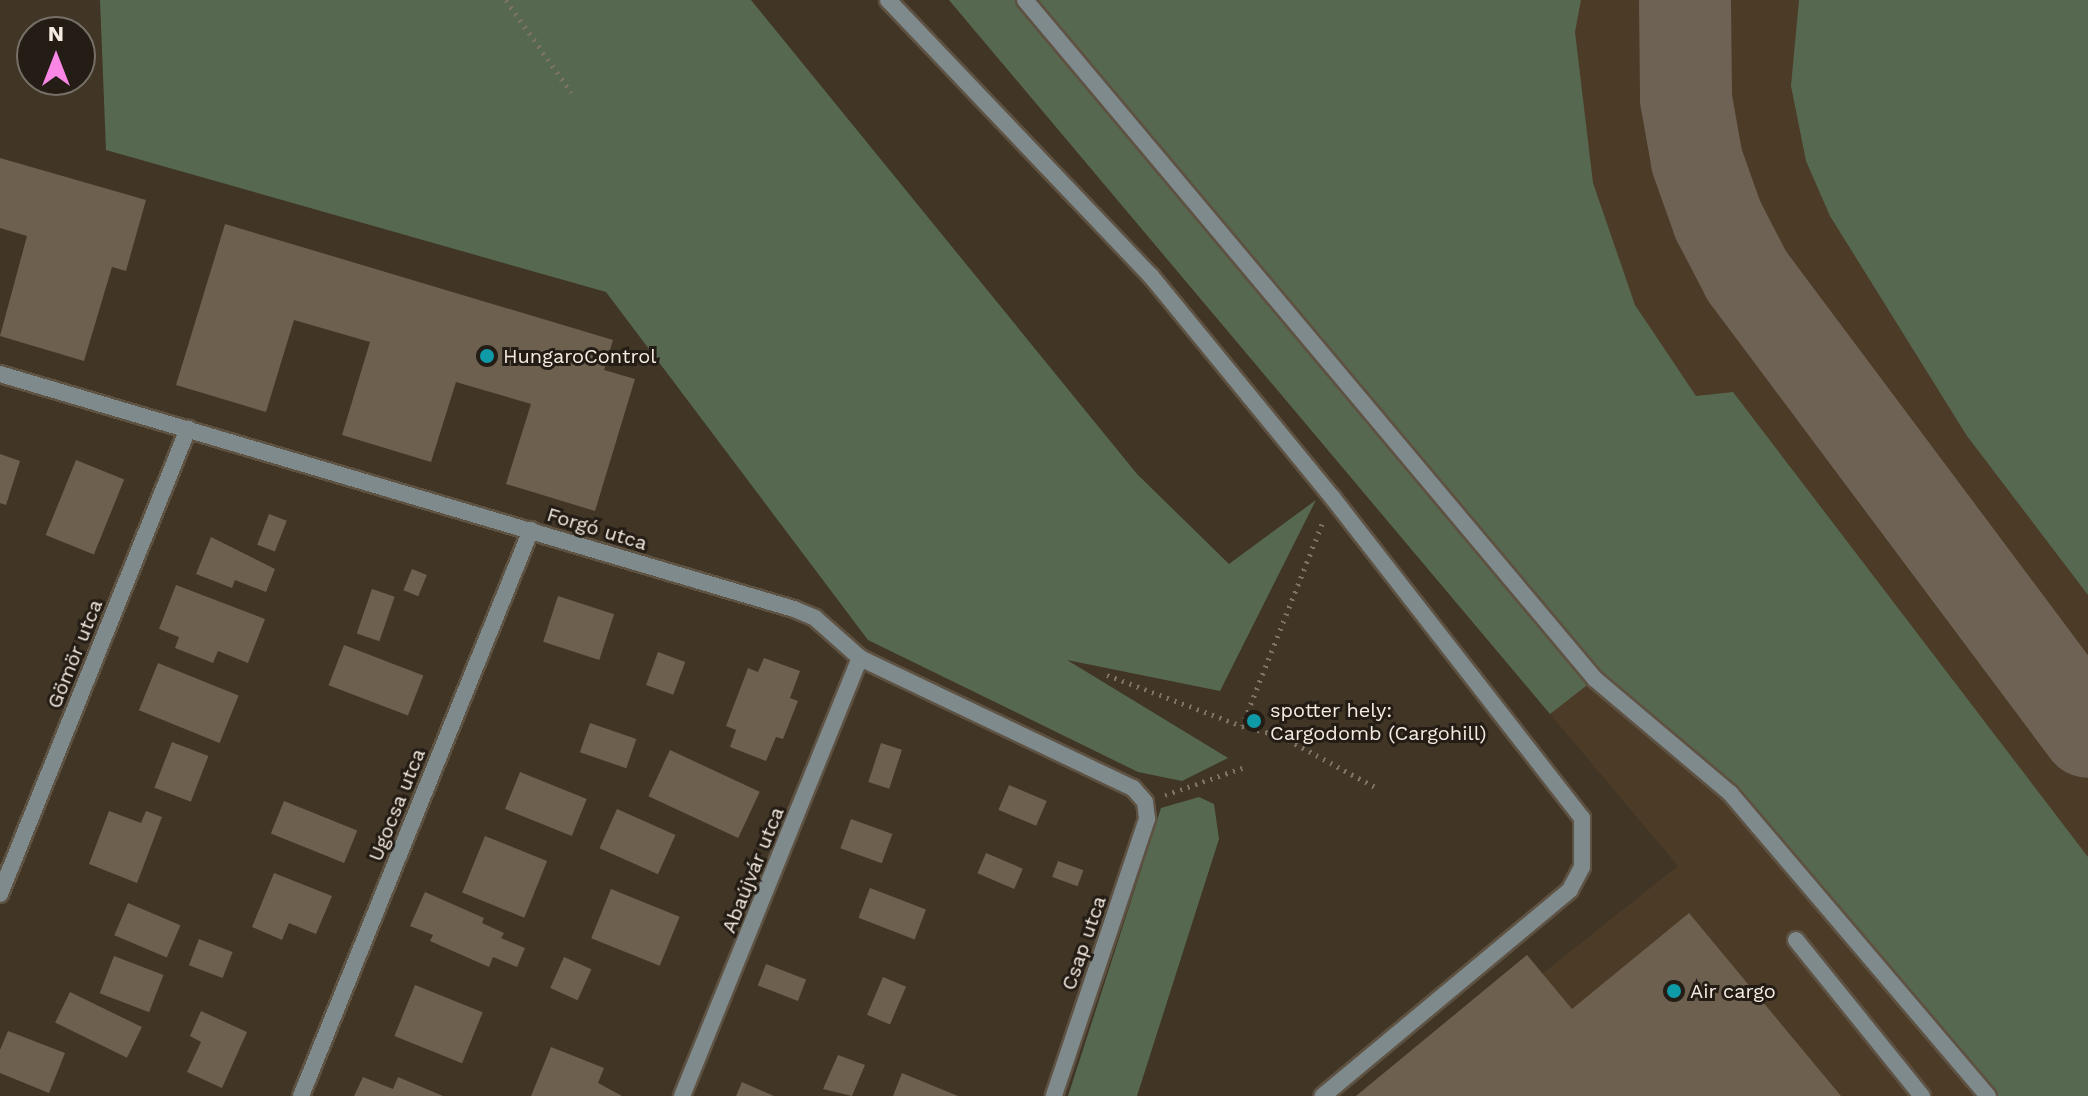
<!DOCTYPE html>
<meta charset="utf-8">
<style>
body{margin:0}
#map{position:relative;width:2088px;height:1096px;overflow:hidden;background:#413525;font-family:"Work Sans",sans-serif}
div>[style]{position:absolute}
.built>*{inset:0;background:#4c3b26}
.green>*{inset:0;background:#566950}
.taxiway>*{height:92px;margin:-46px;padding:0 46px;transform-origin:46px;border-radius:46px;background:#6e6254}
.building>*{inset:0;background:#6e604f;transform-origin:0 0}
.path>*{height:5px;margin-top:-2.5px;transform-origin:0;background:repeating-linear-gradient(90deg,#7e7466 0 2px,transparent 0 8px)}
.roads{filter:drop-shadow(2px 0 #5e5243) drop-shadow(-2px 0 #5e5243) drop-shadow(0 2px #5e5243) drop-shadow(0 -2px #5e5243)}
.service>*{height:16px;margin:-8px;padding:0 8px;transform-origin:8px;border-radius:8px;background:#7f8a8d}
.minor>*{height:16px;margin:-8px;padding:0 8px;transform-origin:8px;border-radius:8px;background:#7f8a8d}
.dots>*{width:22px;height:22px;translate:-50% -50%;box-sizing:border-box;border:4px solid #231d16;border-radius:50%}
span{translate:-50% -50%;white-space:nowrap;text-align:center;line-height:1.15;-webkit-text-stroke:6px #231d16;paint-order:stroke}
.poi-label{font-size:20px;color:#f4ece2}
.left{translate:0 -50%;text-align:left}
.street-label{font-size:20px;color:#f4ece2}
.north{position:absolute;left:16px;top:16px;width:80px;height:80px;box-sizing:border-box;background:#231d16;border:2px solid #777068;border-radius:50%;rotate:0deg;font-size:22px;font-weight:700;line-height:32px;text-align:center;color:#f4ece2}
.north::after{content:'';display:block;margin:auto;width:28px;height:36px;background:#fa87e6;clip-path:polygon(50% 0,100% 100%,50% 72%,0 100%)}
</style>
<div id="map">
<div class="built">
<i style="clip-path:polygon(949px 0,2088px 0,2088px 1096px,1356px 1096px,1527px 955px,1543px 973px,1678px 866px)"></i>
</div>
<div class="green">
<i style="clip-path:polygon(100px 0,751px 0,1137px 474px,1229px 564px,1316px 500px,1220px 691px,1067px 660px,1228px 758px,1182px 781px,1138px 772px,868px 640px,606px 292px,106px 150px)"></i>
<i style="clip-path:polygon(949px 0,1581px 0,1575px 32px,1593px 183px,1635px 305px,1696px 396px,1733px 392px,2088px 857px,2088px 1096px,1988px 1096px,1730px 793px,1595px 679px,1550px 714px)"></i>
<i style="clip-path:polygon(1799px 0,2088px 0,2088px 595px,1967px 436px,1830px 216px,1806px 161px,1791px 86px)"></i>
<i style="clip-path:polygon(1199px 797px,1214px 804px,1219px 839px,1137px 1096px,1068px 1096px,1161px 808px)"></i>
</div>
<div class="taxiway">
<i style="left:1685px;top:0;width:99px;rotate:89.4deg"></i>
<i style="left:1686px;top:99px;width:63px;rotate:79.9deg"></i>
<i style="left:1697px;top:161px;width:63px;rotate:70.4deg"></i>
<i style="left:1718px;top:220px;width:63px;rotate:62.6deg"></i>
<i style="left:1747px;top:276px;width:569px;rotate:53.21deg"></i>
</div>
<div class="building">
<i style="clip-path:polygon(0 158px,146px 200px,126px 271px,112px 267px,84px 361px,0 336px,27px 236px,0 228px)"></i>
<i style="clip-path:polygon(225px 224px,613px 340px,604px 370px,635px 379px,595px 511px,506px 484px,531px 404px,456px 382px,431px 462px,342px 435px,370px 342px,294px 320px,266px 412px,176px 385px)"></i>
<i style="clip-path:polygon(0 454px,20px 461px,6px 505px,0 503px)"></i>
<i style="left:76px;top:460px;width:52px;height:81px;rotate:22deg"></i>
<i style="left:269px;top:514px;width:19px;height:33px;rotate:21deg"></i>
<i style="clip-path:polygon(211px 537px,275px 569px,266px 592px,235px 580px,232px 588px,196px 574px)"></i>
<i style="left:412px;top:569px;width:16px;height:23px;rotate:22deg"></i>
<i style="clip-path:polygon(176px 585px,265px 619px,248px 663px,218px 651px,213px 663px,175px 648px,179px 637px,159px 629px)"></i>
<i style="left:372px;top:589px;width:24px;height:47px;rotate:19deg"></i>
<i style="left:558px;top:596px;width:59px;height:48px;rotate:18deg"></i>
<i style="left:344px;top:645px;width:85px;height:43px;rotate:21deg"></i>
<i style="left:658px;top:652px;width:29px;height:35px;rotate:20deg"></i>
<i style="clip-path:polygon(764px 658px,800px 671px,790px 698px,798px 701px,783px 739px,776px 737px,766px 761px,730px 747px,736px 730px,726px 726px,748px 668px,758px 672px)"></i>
<i style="left:158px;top:663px;width:87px;height:51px;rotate:22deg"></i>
<i style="left:590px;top:723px;width:49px;height:31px;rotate:19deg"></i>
<i style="left:172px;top:742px;width:39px;height:49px;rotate:21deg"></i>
<i style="left:881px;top:743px;width:22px;height:41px;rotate:18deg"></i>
<i style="left:670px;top:750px;width:99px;height:51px;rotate:25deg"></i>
<i style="left:520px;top:772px;width:72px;height:40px;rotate:22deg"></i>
<i style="left:1009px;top:785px;width:41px;height:27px;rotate:23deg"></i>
<i style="left:284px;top:801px;width:79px;height:35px;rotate:22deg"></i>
<i style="left:617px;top:809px;width:64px;height:43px;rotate:24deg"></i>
<i style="clip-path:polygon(109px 811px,141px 823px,146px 811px,162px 817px,137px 883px,89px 864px)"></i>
<i style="left:851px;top:819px;width:44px;height:31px;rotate:20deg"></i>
<i style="left:485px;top:836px;width:67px;height:61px;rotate:22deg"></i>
<i style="left:986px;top:853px;width:40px;height:22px;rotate:23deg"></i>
<i style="left:1058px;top:861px;width:27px;height:17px;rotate:20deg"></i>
<i style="clip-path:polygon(274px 873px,332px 896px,316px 934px,289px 923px,282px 940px,252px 927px)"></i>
<i style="left:870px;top:888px;width:60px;height:32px;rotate:21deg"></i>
<i style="left:611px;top:889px;width:74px;height:53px;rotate:22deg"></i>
<i style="clip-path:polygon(425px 892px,484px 918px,482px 923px,504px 933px,501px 938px,525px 948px,517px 967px,493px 957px,489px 967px,430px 941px,433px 935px,410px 926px)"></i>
<i style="left:128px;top:903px;width:57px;height:35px;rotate:23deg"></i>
<i style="clip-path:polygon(1689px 913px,1841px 1096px,1356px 1096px,1527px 955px,1572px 1009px)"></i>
<i style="left:199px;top:939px;width:36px;height:28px;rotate:21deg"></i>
<i style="left:114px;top:956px;width:53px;height:40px;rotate:21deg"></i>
<i style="left:564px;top:957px;width:30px;height:34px;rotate:24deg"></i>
<i style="left:766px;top:964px;width:43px;height:23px;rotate:21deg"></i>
<i style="left:883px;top:977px;width:25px;height:41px;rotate:23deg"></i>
<i style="left:415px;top:985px;width:73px;height:55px;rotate:22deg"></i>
<i style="left:70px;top:992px;width:80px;height:34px;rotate:26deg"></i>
<i style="clip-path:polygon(201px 1011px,247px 1032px,222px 1088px,187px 1072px,201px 1042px,190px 1036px)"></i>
<i style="clip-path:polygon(8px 1031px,65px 1053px,49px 1093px,0 1073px,0 1050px)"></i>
<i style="clip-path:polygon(551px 1047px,604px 1068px,598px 1083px,622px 1096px,531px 1096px)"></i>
<i style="clip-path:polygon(838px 1055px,865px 1065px,852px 1096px,823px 1089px)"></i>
<i style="clip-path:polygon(902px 1073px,958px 1096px,893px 1096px)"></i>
<i style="clip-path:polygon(363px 1077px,393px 1089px,398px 1077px,443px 1096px,354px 1096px)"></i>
<i style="clip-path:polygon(742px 1082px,774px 1096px,736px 1096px)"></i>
</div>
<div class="path">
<i style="left:506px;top:0;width:113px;rotate:54.8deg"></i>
<i style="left:1322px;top:524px;width:217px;rotate:111.6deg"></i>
<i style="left:1242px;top:726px;width:40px;rotate:14.4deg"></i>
<i style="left:1281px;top:736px;width:107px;rotate:28.5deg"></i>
<i style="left:1107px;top:675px;width:144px;rotate:20.7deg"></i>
<i style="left:1165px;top:795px;width:82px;rotate:-19.3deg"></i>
</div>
<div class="roads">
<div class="service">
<i style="left:888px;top:0;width:381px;rotate:46.4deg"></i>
<i style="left:1151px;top:276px;width:286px;rotate:50.7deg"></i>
<i style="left:1332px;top:497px;width:407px;rotate:52.1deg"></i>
<i style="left:1582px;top:818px;width:49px;rotate:90deg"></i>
<i style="left:1582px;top:867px;width:26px;rotate:118deg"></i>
<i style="left:1570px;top:890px;width:322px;rotate:140.2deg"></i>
<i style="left:1025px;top:0;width:887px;rotate:49.99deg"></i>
<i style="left:1595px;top:679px;width:177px;rotate:40.2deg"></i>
<i style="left:1730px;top:793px;width:398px;rotate:49.6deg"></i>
<i style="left:1796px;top:940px;width:201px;rotate:51.1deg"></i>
</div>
<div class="minor">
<i style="left:0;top:374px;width:828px;rotate:16.49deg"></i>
<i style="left:794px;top:609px;width:23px;rotate:23deg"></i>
<i style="left:815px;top:618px;width:60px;rotate:41.6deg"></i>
<i style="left:860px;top:658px;width:302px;rotate:25.5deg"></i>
<i style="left:1133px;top:788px;width:18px;rotate:49deg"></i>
<i style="left:1145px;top:802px;width:17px;rotate:83deg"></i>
<i style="left:1147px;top:819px;width:292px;rotate:108.6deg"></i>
<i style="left:0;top:894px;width:502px;rotate:-67.99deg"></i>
<i style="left:301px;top:1096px;width:611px;rotate:-67.89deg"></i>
<i style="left:682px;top:1096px;width:473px;rotate:-67.9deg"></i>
</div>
</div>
<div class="dots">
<i style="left:487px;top:356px;background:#0f9aa8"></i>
<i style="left:1254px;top:721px;background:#0f9aa8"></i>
<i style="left:1674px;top:991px;background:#0f9aa8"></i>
</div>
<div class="poi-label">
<span class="left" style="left:503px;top:356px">HungaroControl</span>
<span class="left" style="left:1270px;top:722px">spotter hely:<br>Cargodomb (Cargohill)</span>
<span class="left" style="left:1690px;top:991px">Air cargo</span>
</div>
<div class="street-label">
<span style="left:597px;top:529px;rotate:17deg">Forgó utca</span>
<span style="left:75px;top:654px;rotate:-68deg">Gömör utca</span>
<span style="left:397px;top:805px;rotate:-68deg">Ugocsa utca</span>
<span style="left:753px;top:870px;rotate:-68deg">Abaújvár utca</span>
<span style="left:1084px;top:943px;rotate:-71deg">Csap utca</span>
</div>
<div class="north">N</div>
</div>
